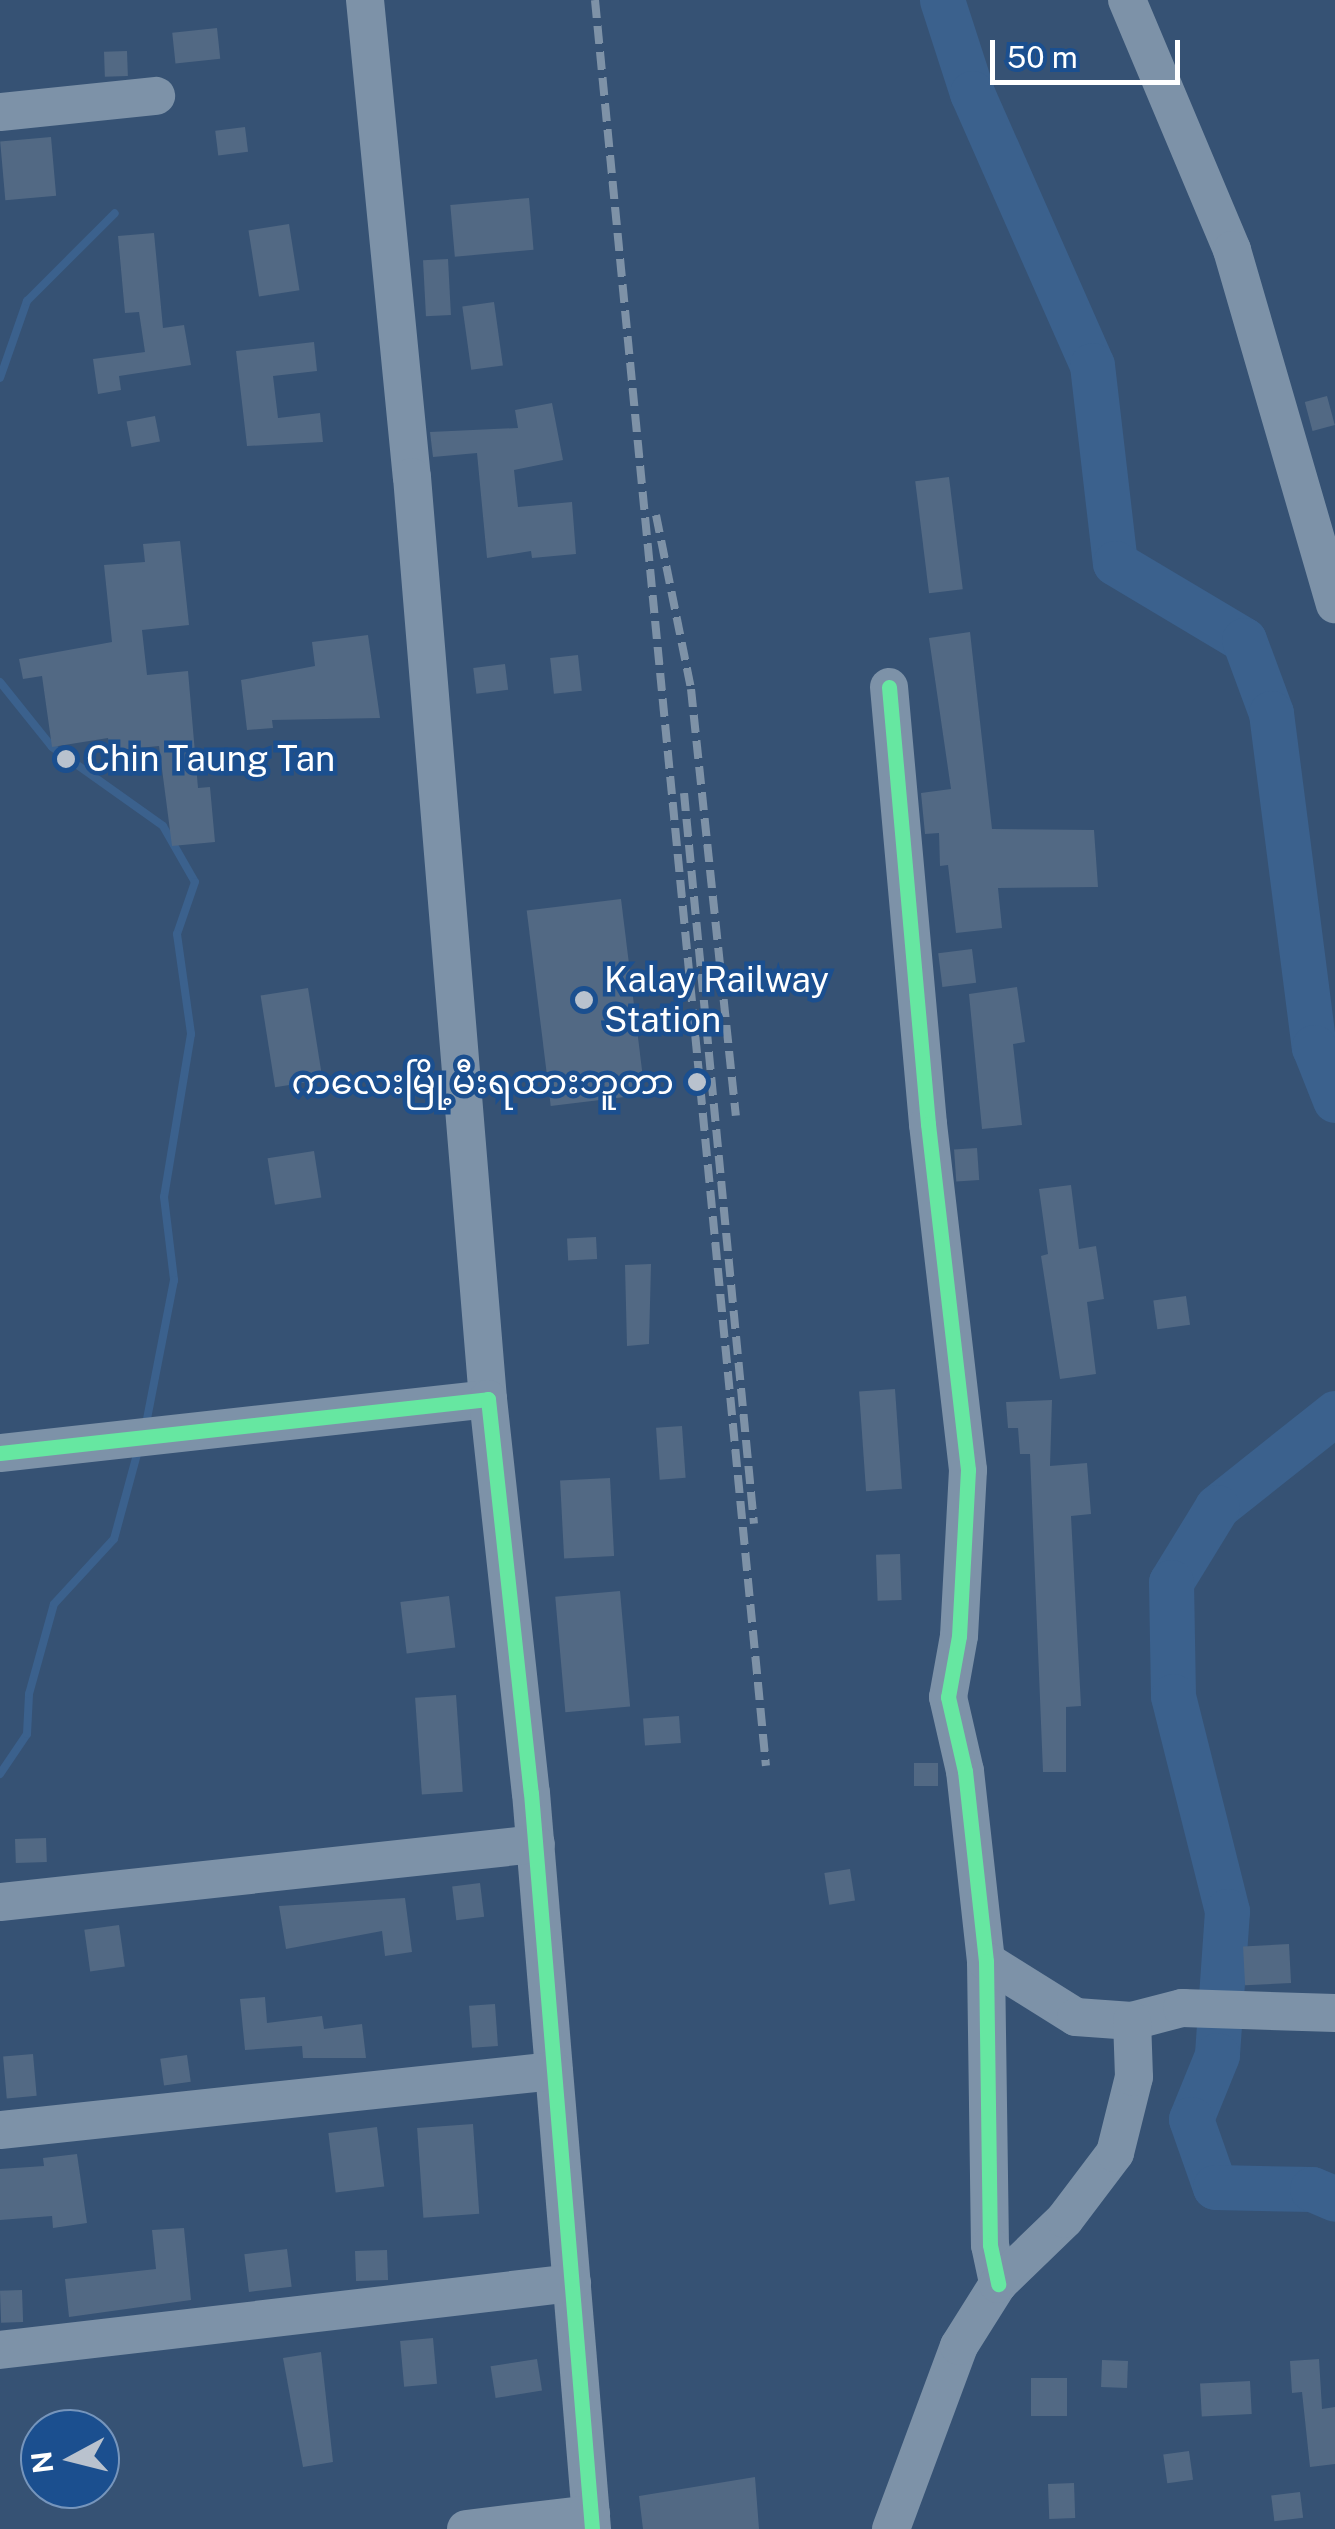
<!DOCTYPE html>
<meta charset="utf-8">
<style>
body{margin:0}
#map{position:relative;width:1335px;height:2529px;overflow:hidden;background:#365274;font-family:"Public Sans","Noto Sans Myanmar",sans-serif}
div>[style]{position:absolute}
.stream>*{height:8px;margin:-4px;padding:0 4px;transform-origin:4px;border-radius:4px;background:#3b618d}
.river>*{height:45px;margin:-22.5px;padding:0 22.5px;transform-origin:22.5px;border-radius:22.5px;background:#3b618d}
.building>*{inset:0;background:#526984;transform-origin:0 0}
.minor>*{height:38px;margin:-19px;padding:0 19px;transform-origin:19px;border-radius:19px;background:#7d92a8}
.rail>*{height:8px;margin-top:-4px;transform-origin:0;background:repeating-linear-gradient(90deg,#7e92a7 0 18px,transparent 0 26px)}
.cycleway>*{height:15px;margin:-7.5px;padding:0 7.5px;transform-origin:7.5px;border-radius:7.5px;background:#66e7a1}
.dots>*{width:28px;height:28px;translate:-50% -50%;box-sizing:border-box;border:5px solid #1b4f8f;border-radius:50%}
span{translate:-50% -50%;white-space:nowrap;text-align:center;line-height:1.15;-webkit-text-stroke:9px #1b4f8f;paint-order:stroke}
.poi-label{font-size:35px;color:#fff}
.left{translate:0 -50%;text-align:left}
.right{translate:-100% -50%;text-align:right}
.north{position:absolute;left:20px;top:2409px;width:100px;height:100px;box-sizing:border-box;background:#1b4f8f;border:2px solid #7695bc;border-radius:50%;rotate:263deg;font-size:28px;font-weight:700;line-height:40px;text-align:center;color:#fff}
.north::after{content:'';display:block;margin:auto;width:35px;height:45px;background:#b9c2ce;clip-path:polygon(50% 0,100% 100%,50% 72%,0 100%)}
.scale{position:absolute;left:990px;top:40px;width:190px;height:45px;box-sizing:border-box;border:5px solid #fff;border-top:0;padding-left:12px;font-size:30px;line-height:35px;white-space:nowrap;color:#fff;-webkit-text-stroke:8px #1b4f8f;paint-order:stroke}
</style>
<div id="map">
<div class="stream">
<i style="left:0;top:378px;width:82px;rotate:-70.7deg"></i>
<i style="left:27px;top:301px;width:124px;rotate:-45deg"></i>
<i style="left:0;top:682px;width:83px;rotate:51.3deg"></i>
<i style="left:52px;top:747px;width:136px;rotate:35.4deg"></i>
<i style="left:163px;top:826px;width:64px;rotate:60.3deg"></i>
<i style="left:195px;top:882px;width:55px;rotate:109.1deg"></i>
<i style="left:177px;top:934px;width:101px;rotate:82deg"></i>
<i style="left:191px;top:1034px;width:165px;rotate:99.4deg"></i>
<i style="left:164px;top:1197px;width:84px;rotate:83.1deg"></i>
<i style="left:174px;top:1280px;width:147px;rotate:101deg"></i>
<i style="left:0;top:1774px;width:48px;rotate:-56deg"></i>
<i style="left:27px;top:1734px;width:40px;rotate:-87.1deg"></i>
<i style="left:29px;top:1694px;width:93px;rotate:-74.5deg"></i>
<i style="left:54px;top:1604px;width:88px;rotate:-47.3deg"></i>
<i style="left:114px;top:1539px;width:95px;rotate:-74.8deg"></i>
</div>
<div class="river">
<i style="left:942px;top:0;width:98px;rotate:72.1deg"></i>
<i style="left:972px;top:93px;width:297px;rotate:66.2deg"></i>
<i style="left:1092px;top:365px;width:199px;rotate:83.4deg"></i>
<i style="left:1115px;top:563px;width:150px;rotate:30.8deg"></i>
<i style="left:1244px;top:640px;width:78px;rotate:69.7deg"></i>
<i style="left:1271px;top:713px;width:337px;rotate:82.7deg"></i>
<i style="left:1314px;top:1047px;width:57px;rotate:68.4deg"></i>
<i style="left:1335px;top:1413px;width:151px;rotate:141.5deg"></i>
<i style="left:1217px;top:1507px;width:88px;rotate:121.5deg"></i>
<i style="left:1171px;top:1582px;width:114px;rotate:89deg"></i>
<i style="left:1173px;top:1696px;width:222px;rotate:75.9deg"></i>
<i style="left:1227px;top:1911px;width:144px;rotate:94deg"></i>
<i style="left:1217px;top:2055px;width:69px;rotate:112.1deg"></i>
<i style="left:1191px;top:2119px;width:72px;rotate:70.6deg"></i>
<i style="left:1215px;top:2187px;width:97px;rotate:1.2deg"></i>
<i style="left:1312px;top:2189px;width:25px;rotate:23deg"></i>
</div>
<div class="building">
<i style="left:217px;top:28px;width:31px;height:45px;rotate:84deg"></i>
<i style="left:127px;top:51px;width:25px;height:23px;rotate:88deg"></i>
<i style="left:245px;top:127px;width:25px;height:30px;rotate:83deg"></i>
<i style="left:51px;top:137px;width:59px;height:51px;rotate:85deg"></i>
<i style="left:529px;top:198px;width:52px;height:79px;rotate:85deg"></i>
<i style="left:289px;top:224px;width:67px;height:41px;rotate:81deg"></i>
<i style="clip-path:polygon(154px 233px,163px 328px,184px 325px,191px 365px,119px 376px,121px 390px,98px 394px,93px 359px,145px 352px,139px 312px,125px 313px,118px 236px)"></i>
<i style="left:448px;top:259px;width:56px;height:25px;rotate:87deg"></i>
<i style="left:494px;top:302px;width:64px;height:32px;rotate:82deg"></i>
<i style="clip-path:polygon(314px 342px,317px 371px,273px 376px,278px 418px,320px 413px,323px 442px,247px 446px,236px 351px)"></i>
<i style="left:1327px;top:396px;width:30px;height:23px;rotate:75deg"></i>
<i style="clip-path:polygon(552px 403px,563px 460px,514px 470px,518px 507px,572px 502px,576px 554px,532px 558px,531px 551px,487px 558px,477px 453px,433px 457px,430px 432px,518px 428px,515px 410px)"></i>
<i style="left:155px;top:416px;width:26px;height:29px;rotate:79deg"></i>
<i style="left:949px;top:477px;width:113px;height:34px;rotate:83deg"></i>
<i style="clip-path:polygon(180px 541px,189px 625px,142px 630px,147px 675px,188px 671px,198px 788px,210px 787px,215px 842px,172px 846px,159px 746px,109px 751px,108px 738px,52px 747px,42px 676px,23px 679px,19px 659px,112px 642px,104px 565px,145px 562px,143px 544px)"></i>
<i style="clip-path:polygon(970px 632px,992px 829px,1094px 830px,1098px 887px,998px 888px,1002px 928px,956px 933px,948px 865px,940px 866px,939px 833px,925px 834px,921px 793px,951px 789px,929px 638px)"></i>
<i style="clip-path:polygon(368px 635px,380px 718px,272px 720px,273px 728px,247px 730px,241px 680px,315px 666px,312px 642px)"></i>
<i style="left:578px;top:655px;width:36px;height:28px;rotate:84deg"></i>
<i style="left:505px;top:664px;width:26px;height:32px;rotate:83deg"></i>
<i style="left:621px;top:899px;width:197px;height:95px;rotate:83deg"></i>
<i style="left:972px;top:949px;width:34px;height:34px;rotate:83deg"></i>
<i style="clip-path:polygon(1017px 987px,1025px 1042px,1013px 1044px,1022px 1125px,982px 1129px,969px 994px)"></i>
<i style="left:308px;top:988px;width:93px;height:48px;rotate:81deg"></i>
<i style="left:977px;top:1148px;width:32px;height:23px;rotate:86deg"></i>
<i style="left:314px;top:1151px;width:47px;height:47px;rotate:81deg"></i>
<i style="clip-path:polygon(1071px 1185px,1079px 1249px,1096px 1246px,1104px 1299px,1087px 1302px,1096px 1374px,1060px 1379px,1041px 1256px,1048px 1254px,1039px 1189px)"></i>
<i style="left:596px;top:1237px;width:22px;height:29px;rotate:87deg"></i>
<i style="clip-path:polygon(651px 1264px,649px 1344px,627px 1346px,625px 1265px)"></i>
<i style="left:1186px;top:1296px;width:29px;height:33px;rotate:82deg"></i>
<i style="left:895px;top:1389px;width:100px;height:36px;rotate:86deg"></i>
<i style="clip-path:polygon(1052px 1400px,1050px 1466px,1087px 1463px,1091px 1514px,1071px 1516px,1081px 1706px,1066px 1707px,1066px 1772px,1043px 1772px,1030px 1454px,1020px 1454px,1018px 1428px,1008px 1428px,1006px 1402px)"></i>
<i style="left:682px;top:1426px;width:52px;height:26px;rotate:86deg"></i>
<i style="left:610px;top:1478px;width:78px;height:50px;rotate:87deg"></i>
<i style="left:900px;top:1554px;width:46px;height:24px;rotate:88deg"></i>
<i style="left:620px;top:1591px;width:116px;height:65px;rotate:85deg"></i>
<i style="left:449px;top:1596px;width:52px;height:49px;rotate:83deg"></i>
<i style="left:456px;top:1695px;width:97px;height:41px;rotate:86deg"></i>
<i style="left:679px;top:1716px;width:27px;height:36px;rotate:86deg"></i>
<i style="left:914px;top:1763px;width:24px;height:23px"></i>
<i style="left:46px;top:1838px;width:24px;height:31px;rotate:88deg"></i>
<i style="left:850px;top:1869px;width:32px;height:26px;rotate:81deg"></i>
<i style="left:480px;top:1883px;width:34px;height:28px;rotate:83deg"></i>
<i style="clip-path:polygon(405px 1898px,412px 1952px,385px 1956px,382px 1931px,286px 1949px,279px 1906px)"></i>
<i style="left:119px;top:1925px;width:42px;height:35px;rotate:82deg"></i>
<i style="left:1289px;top:1944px;width:39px;height:46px;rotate:87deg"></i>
<i style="clip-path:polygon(265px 1997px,267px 2023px,322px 2016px,324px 2029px,362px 2024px,366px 2058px,303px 2058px,302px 2046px,245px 2050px,240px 1999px)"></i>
<i style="left:495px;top:2004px;width:42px;height:26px;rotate:86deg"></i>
<i style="left:33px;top:2054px;width:42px;height:30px;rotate:85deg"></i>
<i style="left:187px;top:2055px;width:27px;height:27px;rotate:82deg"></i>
<i style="left:473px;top:2124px;width:90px;height:56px;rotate:86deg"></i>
<i style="left:377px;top:2127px;width:60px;height:49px;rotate:83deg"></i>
<i style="clip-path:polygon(77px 2154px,87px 2223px,53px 2228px,52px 2216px,0 2220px,0 2169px,44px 2166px,43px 2158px)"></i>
<i style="clip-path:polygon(184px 2228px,191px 2300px,69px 2317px,65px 2279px,156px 2269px,152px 2230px)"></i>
<i style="left:287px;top:2249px;width:38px;height:43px;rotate:83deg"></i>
<i style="left:387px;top:2250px;width:30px;height:32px;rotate:88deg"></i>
<i style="left:22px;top:2290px;width:32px;height:22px;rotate:88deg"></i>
<i style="left:433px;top:2338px;width:46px;height:33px;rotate:85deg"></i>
<i style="clip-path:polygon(321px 2352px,333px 2462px,303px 2467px,283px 2358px)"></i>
<i style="left:537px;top:2359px;width:32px;height:47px;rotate:81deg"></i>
<i style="clip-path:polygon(1319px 2359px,1322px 2409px,1335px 2407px,1335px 2464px,1310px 2467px,1302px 2392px,1292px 2393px,1290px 2361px)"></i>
<i style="left:1102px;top:2360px;width:26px;height:27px;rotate:2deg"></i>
<i style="left:1031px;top:2378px;width:36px;height:38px"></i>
<i style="left:1250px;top:2381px;width:33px;height:50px;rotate:87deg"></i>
<i style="left:1189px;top:2451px;width:29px;height:26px;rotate:82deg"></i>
<i style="clip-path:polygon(755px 2477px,759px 2529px,643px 2529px,639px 2496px)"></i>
<i style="left:1074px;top:2483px;width:35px;height:26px;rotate:88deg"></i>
<i style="left:1300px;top:2492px;width:26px;height:29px;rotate:83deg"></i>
</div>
<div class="minor">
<i style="left:365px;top:0;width:479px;rotate:84.4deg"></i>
<i style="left:412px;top:477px;width:925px;rotate:85.29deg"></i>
<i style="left:1127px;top:0;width:271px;rotate:67.2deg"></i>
<i style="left:1232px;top:250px;width:369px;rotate:73.8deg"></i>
<i style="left:0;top:112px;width:157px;rotate:-5.9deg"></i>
<i style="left:889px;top:687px;width:439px;rotate:84.9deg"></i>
<i style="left:928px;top:1124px;width:348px;rotate:83.4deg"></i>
<i style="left:968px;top:1470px;width:166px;rotate:93.1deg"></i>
<i style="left:959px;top:1636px;width:62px;rotate:100.2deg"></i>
<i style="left:948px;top:1697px;width:76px;rotate:77.1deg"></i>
<i style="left:965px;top:1771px;width:191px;rotate:83.7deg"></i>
<i style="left:986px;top:1961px;width:284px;rotate:89.2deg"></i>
<i style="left:990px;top:2245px;width:40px;rotate:78deg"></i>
<i style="left:0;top:1453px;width:491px;rotate:-6.3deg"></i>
<i style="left:488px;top:1399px;width:396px;rotate:83.8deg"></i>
<i style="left:531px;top:1793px;width:739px;rotate:85.26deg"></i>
<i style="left:0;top:1902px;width:539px;rotate:-6.18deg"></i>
<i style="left:986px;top:1961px;width:106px;rotate:31.9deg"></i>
<i style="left:1076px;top:2017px;width:56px;rotate:4.1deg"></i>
<i style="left:1132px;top:2021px;width:52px;rotate:-14.6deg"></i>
<i style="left:1182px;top:2008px;width:153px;rotate:1.9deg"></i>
<i style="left:0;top:2130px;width:557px;rotate:-6.08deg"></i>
<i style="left:0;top:2350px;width:576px;rotate:-6.68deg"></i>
<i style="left:466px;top:2529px;width:126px;rotate:-6.8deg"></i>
<i style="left:891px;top:2529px;width:195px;rotate:-69.6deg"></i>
<i style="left:959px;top:2346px;width:73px;rotate:-57.8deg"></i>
<i style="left:998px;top:2284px;width:93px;rotate:-44.1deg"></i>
<i style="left:1065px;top:2219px;width:83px;rotate:-52.9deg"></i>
<i style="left:1115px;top:2153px;width:78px;rotate:-76deg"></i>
<i style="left:1134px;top:2077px;width:56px;rotate:-92deg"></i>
</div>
<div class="rail">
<i style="left:595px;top:0;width:1774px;rotate:84.47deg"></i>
<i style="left:656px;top:515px;width:177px;rotate:78.6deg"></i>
<i style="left:691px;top:689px;width:429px;rotate:84deg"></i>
<i style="left:684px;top:793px;width:734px;rotate:84.53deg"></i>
</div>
<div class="cycleway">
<i style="left:889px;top:687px;width:439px;rotate:84.9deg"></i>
<i style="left:928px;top:1124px;width:348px;rotate:83.4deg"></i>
<i style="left:968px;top:1470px;width:166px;rotate:93.1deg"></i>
<i style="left:959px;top:1636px;width:62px;rotate:100.2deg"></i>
<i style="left:948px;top:1697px;width:76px;rotate:77.1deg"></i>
<i style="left:965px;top:1771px;width:191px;rotate:83.7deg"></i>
<i style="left:986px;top:1961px;width:284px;rotate:89.2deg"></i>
<i style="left:990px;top:2245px;width:40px;rotate:78deg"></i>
<i style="left:0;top:1453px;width:491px;rotate:-6.3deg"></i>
<i style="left:488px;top:1399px;width:396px;rotate:83.8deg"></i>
<i style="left:531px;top:1793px;width:739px;rotate:85.26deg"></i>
</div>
<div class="dots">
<i style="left:66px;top:759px;background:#b9c2ce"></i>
<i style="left:584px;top:1000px;background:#b9c2ce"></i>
<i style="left:697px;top:1082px;background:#b9c2ce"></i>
</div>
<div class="poi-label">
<span class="left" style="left:86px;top:759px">Chin Taung Tan</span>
<span class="left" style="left:604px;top:1000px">Kalay Railway<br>Station</span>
<span class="right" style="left:674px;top:1082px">ကလေးမြို့မီးရထားဘူတာ</span>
</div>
<div class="north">N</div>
<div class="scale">50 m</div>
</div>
